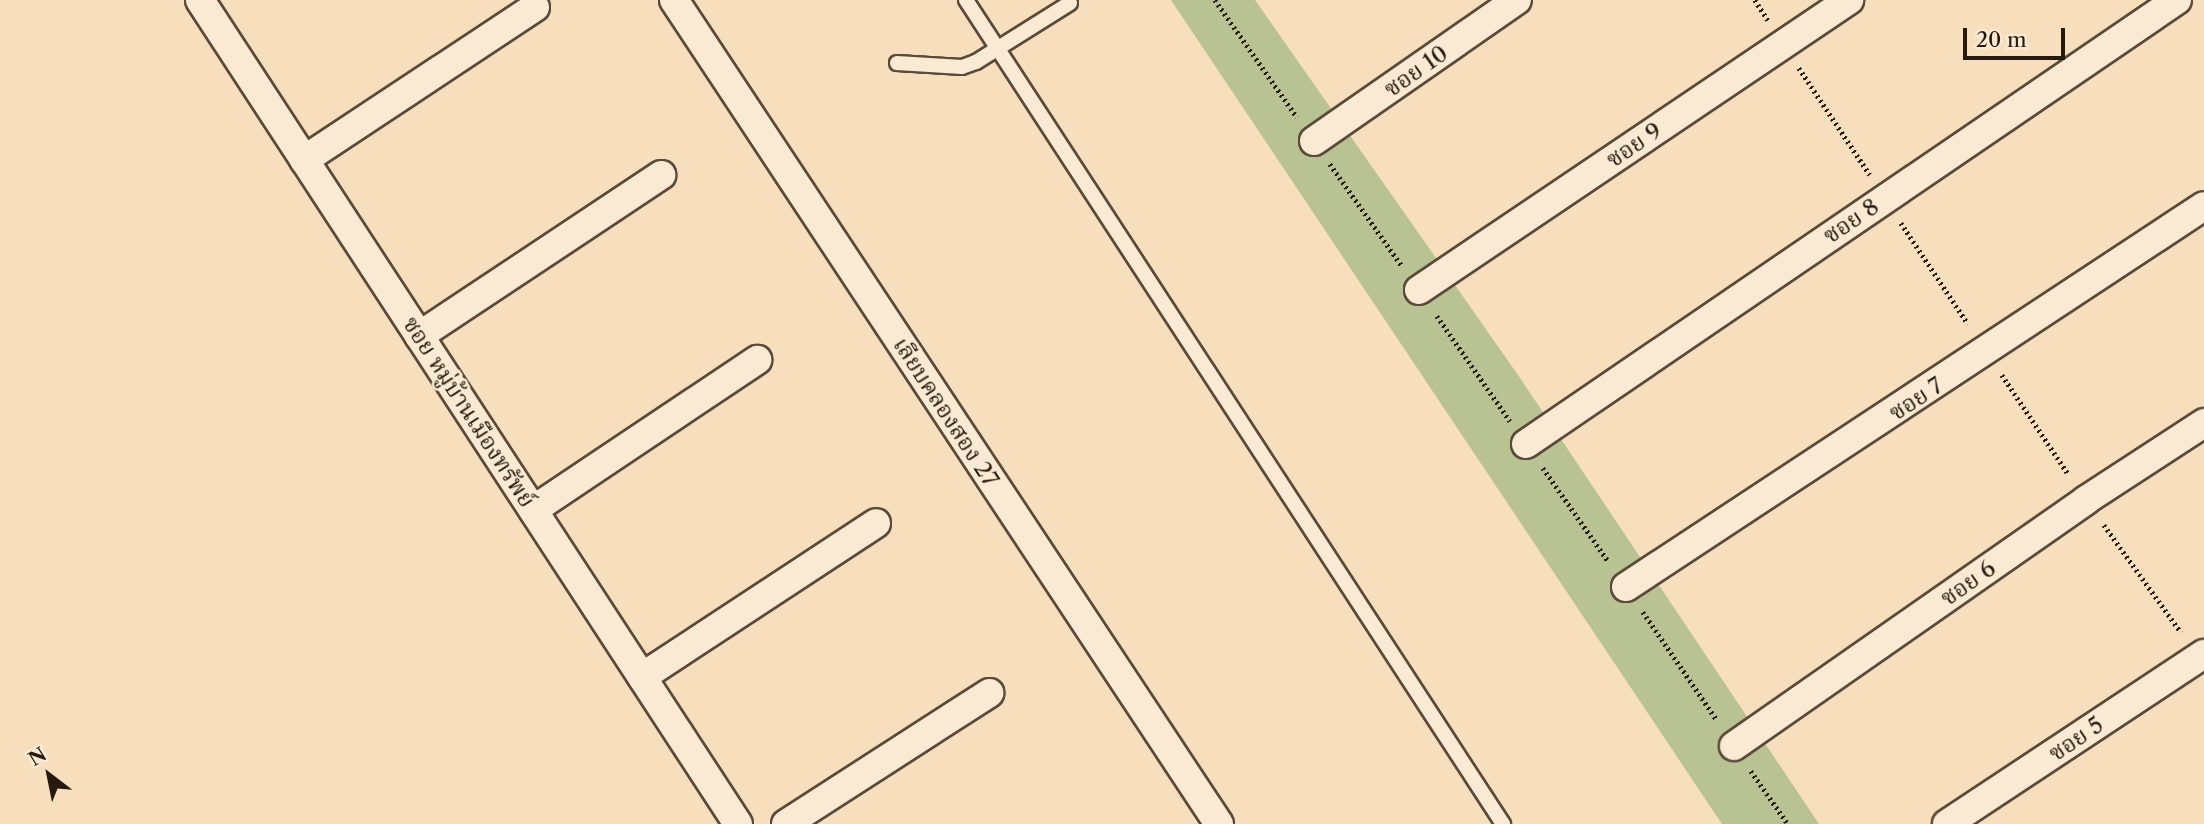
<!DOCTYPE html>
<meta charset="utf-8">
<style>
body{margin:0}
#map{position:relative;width:2204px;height:824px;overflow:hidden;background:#f7debc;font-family:"Libre Caslon Text","Noto Serif Thai",serif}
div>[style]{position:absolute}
.green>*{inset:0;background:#b9c293}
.path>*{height:4.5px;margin-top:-2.25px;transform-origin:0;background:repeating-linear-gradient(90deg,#26190d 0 2px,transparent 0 5.5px)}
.roads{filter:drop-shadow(2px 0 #5a4a39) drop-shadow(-2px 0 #5a4a39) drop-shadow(0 2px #5a4a39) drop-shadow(0 -2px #5a4a39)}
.lane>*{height:14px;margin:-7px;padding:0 7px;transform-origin:7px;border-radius:7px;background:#faead3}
.street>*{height:28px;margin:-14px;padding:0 14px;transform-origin:14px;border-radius:14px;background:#faead3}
span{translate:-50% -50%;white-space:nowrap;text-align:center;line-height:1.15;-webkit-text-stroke:5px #faead3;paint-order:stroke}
.street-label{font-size:23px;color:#26190d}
.north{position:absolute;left:14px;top:740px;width:70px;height:70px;-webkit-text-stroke:5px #faead3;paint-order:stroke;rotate:328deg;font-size:19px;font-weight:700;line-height:28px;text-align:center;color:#26190d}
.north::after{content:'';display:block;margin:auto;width:24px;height:32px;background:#26190d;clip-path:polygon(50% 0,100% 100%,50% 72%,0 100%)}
.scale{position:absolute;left:1963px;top:28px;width:102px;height:32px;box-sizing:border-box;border:4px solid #26190d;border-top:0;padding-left:9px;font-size:21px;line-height:24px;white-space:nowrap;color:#26190d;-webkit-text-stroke:5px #faead3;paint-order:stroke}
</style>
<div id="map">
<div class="green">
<i style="clip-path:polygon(1171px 0,1255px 0,1518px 375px,1819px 824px,1722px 824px)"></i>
</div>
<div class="path">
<i style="left:1215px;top:0;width:143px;rotate:55deg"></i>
<i style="left:1755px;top:0;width:24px;rotate:57deg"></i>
<i style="left:1799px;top:68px;width:128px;rotate:56.4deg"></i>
<i style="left:1330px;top:164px;width:125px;rotate:54.8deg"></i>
<i style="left:1901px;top:223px;width:121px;rotate:56.4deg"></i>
<i style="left:1437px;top:316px;width:128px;rotate:55.2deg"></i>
<i style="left:2002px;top:375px;width:120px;rotate:56.2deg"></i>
<i style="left:1543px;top:468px;width:113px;rotate:55deg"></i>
<i style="left:2104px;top:525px;width:132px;rotate:54.3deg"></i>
<i style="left:1643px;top:612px;width:131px;rotate:55.6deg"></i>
<i style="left:1751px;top:771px;width:65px;rotate:55.1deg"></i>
</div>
<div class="roads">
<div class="lane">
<i style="left:966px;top:0;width:984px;rotate:56.91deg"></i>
<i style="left:897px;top:63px;width:65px;rotate:3.5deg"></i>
<i style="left:962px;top:67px;width:15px;rotate:-20deg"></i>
<i style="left:976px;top:62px;width:111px;rotate:-32.1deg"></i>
</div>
<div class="street">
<i style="left:200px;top:0;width:984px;rotate:56.86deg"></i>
<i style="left:674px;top:0;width:988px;rotate:56.52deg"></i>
<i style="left:1314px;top:141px;width:247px;rotate:-34.8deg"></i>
<i style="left:304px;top:160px;width:277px;rotate:-33.5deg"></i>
<i style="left:1419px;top:290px;width:519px;rotate:-34deg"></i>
<i style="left:419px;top:336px;width:291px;rotate:-33.6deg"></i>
<i style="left:1526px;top:444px;width:788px;rotate:-34.3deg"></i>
<i style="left:533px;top:510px;width:270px;rotate:-33.8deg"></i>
<i style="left:1626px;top:587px;width:692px;rotate:-33.39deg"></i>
<i style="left:642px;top:677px;width:280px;rotate:-33.3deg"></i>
<i style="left:1734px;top:746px;width:429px;rotate:-34.9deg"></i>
<i style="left:2086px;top:500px;width:141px;rotate:-33.1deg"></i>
<i style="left:786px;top:824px;width:242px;rotate:-32.8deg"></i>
<i style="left:1947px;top:824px;width:308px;rotate:-33.5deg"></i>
</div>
</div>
<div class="street-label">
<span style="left:1416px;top:71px;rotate:-35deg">ซอย 10</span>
<span style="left:1634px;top:145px;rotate:-34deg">ซอย 9</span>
<span style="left:1851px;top:221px;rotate:-34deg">ซอย 8</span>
<span style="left:1916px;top:399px;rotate:-33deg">ซอย 7</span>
<span style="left:469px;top:412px;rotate:57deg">ซอย หมู่บ้านเมืองทรัพย์</span>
<span style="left:946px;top:412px;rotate:57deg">เลียบคลองสอง 27</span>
<span style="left:1968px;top:583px;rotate:-35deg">ซอย 6</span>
<span style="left:2076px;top:739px;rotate:-34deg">ซอย 5</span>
</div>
<div class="north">N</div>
<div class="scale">20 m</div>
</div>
